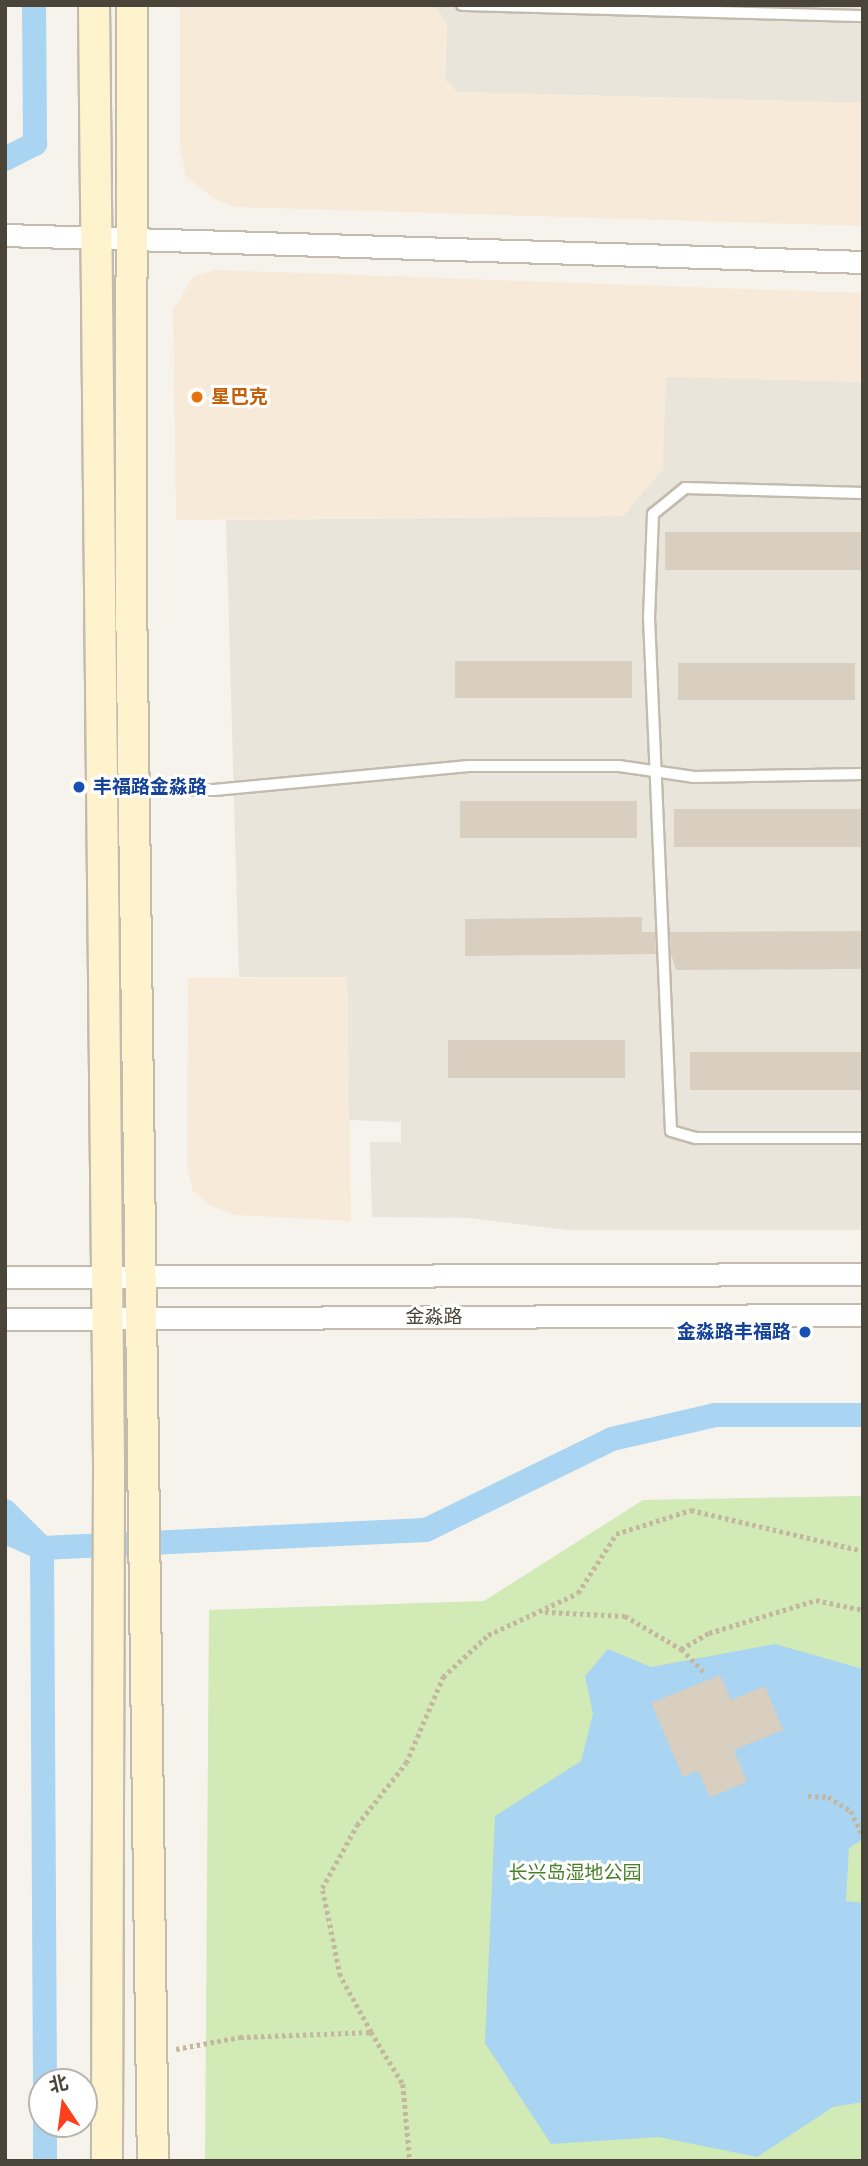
<!DOCTYPE html>
<meta charset="utf-8">
<style>
body{margin:0}
#map{position:relative;width:868px;height:2166px;overflow:hidden;background:#f6f3ec;font-family:Helvetica,"Noto Sans SC",sans-serif}
div>[style]{position:absolute}
.residential>*{inset:0;background:#eae5da}
.commercial>*{inset:0;background:#f7ead8}
.green>*{inset:0;background:#d2eab5}
.water>*{inset:0;background:#a9d4f2}
.canal>*{height:24px;margin:-12px;padding:0 12px;transform-origin:12px;border-radius:12px;background:#a9d4f2}
.building>*{inset:0;background:#d8cfc1;transform-origin:0 0}
.path>*{height:4.5px;margin-top:-2.25px;transform-origin:0;background:repeating-linear-gradient(90deg,#c4b79f 0 3.5px,transparent 0 7px)}
.roads{filter:drop-shadow(2px 0 #c2bbae) drop-shadow(-2px 0 #c2bbae) drop-shadow(0 2px #c2bbae) drop-shadow(0 -2px #c2bbae)}
.lane>*{height:10px;margin:-5px;padding:0 5px;transform-origin:5px;border-radius:5px;background:#fff}
.street>*{height:21px;margin:-10.5px;padding:0 10.5px;transform-origin:10.5px;border-radius:10.5px;background:#fff}
.secondary>*{height:30px;margin:-15px;padding:0 15px;transform-origin:15px;border-radius:15px;background:#fff3cd}
.dots>*{width:19px;height:19px;translate:-50% -50%;box-sizing:border-box;border:4px solid #fff;border-radius:50%}
span{translate:-50% -50%;white-space:nowrap;text-align:center;line-height:1.15;-webkit-text-stroke:6px #fff;paint-order:stroke}
.food-label{font-size:19px;color:#c56008;font-weight:700}
.left{translate:0 -50%;text-align:left}
.transit-label{font-size:19px;color:#164399;font-weight:700}
.right{translate:-100% -50%;text-align:right}
.street-label{font-size:19px;color:#4b4439}
.park-label{font-size:19px;color:#4a7f2a}
.frame{position:absolute;inset:0;border:7px solid #4b4439;pointer-events:none}
.north{position:absolute;left:28px;top:2068px;width:70px;height:70px;box-sizing:border-box;background:#fff;border:2px solid #b7b4b0;border-radius:50%;rotate:347deg;font-size:19px;font-weight:700;line-height:28px;text-align:center;color:#4b4439}
.north::after{content:'';display:block;margin:auto;width:24px;height:32px;background:#fc3f1d;clip-path:polygon(50% 0,100% 100%,50% 72%,0 100%)}
</style>
<div id="map">
<div class="residential">
<i style="clip-path:polygon(433px 5px,863px 5px,863px 103px,458px 92px,445px 79px,447px 23px)"></i>
<i style="clip-path:polygon(666px 376px,863px 382px,863px 1230px,568px 1230px,470px 1218px,372px 1217px,370px 1142px,401px 1142px,401px 1122px,349px 1120px,347px 977px,239px 977px,226px 520px,623px 516px,662px 469px)"></i>
</div>
<div class="commercial">
<i style="clip-path:polygon(180px 5px,432px 5px,447px 23px,445px 79px,458px 92px,863px 103px,863px 226px,236px 207px,214px 199px,186px 176px,180px 146px)"></i>
<i style="clip-path:polygon(216px 270px,863px 293px,863px 382px,666px 377px,663px 469px,623px 516px,176px 520px,173px 310px,193px 277px)"></i>
<i style="clip-path:polygon(347px 977px,351px 1221px,234px 1215px,211px 1206px,193px 1191px,187px 1166px,188px 978px)"></i>
</div>
<div class="green">
<i style="clip-path:polygon(863px 1496px,863px 2161px,205px 2161px,209px 1610px,484px 1601px,643px 1500px)"></i>
</div>
<div class="water">
<i style="clip-path:polygon(775px 1644px,863px 1669px,863px 1839px,849px 1848px,846px 1901px,863px 1903px,863px 2102px,833px 2107px,757px 2157px,659px 2137px,551px 2144px,485px 2043px,495px 1816px,581px 1761px,593px 1714px,585px 1676px,608px 1649px,651px 1667px)"></i>
</div>
<div class="canal">
<i style="left:5px;top:159px;width:34px;rotate:-27deg"></i>
<i style="left:35px;top:144px;width:139px;rotate:-90.4deg"></i>
<i style="left:5px;top:1511px;width:52px;rotate:45deg"></i>
<i style="left:42px;top:1548px;width:534px;rotate:89.68deg"></i>
<i style="left:5px;top:1532px;width:40px;rotate:23.4deg"></i>
<i style="left:42px;top:1548px;width:384px;rotate:-2.7deg"></i>
<i style="left:426px;top:1530px;width:207px;rotate:-26.1deg"></i>
<i style="left:612px;top:1439px;width:106px;rotate:-13.1deg"></i>
<i style="left:715px;top:1415px;width:148px"></i>
<i style="left:45px;top:2124px;width:37px;rotate:90deg"></i>
</div>
<div class="building">
<i style="left:863px;top:532px;width:38px;height:198px;rotate:90deg"></i>
<i style="left:632px;top:661px;width:37px;height:177px;rotate:90deg"></i>
<i style="left:855px;top:663px;width:37px;height:177px;rotate:90deg"></i>
<i style="left:637px;top:801px;width:37px;height:177px;rotate:90deg"></i>
<i style="left:674px;top:809px;width:189px;height:38px"></i>
<i style="clip-path:polygon(642px 917px,642px 932px,655px 932px,656px 954px,465px 956px,465px 919px)"></i>
<i style="clip-path:polygon(863px 931px,863px 969px,676px 970px,671px 954px,670px 932px)"></i>
<i style="left:625px;top:1040px;width:38px;height:177px;rotate:90deg"></i>
<i style="left:690px;top:1052px;width:173px;height:38px"></i>
<i style="clip-path:polygon(720px 1675px,731px 1700px,765px 1686px,783px 1730px,734px 1750px,747px 1782px,710px 1797px,698px 1771px,683px 1777px,651px 1703px)"></i>
</div>
<div class="path">
<i style="left:545px;top:1612px;width:80px;rotate:2.9deg"></i>
<i style="left:625px;top:1616px;width:65px;rotate:30.5deg"></i>
<i style="left:703px;top:1672px;width:32px;rotate:-134deg"></i>
<i style="left:681px;top:1649px;width:32px;rotate:-30deg"></i>
<i style="left:709px;top:1633px;width:112px;rotate:-17.1deg"></i>
<i style="left:816px;top:1600px;width:48px;rotate:12deg"></i>
<i style="left:808px;top:1796px;width:20px;rotate:3deg"></i>
<i style="left:828px;top:1797px;width:27px;rotate:31deg"></i>
<i style="left:851px;top:1811px;width:29px;rotate:65deg"></i>
<i style="left:371px;top:2032px;width:64px;rotate:-119deg"></i>
<i style="left:340px;top:1976px;width:90px;rotate:-101.6deg"></i>
<i style="left:322px;top:1888px;width:72px;rotate:-60.9deg"></i>
<i style="left:357px;top:1825px;width:79px;rotate:-51.7deg"></i>
<i style="left:406px;top:1763px;width:94px;rotate:-66.7deg"></i>
<i style="left:443px;top:1677px;width:62px;rotate:-43deg"></i>
<i style="left:488px;top:1635px;width:99px;rotate:-25deg"></i>
<i style="left:578px;top:1593px;width:70px;rotate:-57.2deg"></i>
<i style="left:616px;top:1534px;width:79px;rotate:-17.7deg"></i>
<i style="left:691px;top:1510px;width:177px;rotate:13.4deg"></i>
<i style="left:176px;top:2049px;width:65px;rotate:-10.6deg"></i>
<i style="left:240px;top:2037px;width:131px;rotate:-2.2deg"></i>
<i style="left:371px;top:2032px;width:61px;rotate:58.4deg"></i>
<i style="left:403px;top:2084px;width:77px;rotate:84.8deg"></i>
</div>
<div class="roads">
<div class="lane">
<i style="left:462px;top:5px;width:401px;rotate:1.6deg"></i>
<i style="left:863px;top:493px;width:178px;rotate:-178.4deg"></i>
<i style="left:685px;top:488px;width:41px;rotate:140.9deg"></i>
<i style="left:653px;top:514px;width:103px;rotate:92.2deg"></i>
<i style="left:649px;top:617px;width:514px;rotate:87.55deg"></i>
<i style="left:671px;top:1131px;width:26px;rotate:16deg"></i>
<i style="left:696px;top:1138px;width:167px"></i>
<i style="left:138px;top:790px;width:76px"></i>
<i style="left:214px;top:790px;width:256px;rotate:-5.4deg"></i>
<i style="left:469px;top:766px;width:150px"></i>
<i style="left:619px;top:766px;width:76px;rotate:8.3deg"></i>
<i style="left:694px;top:777px;width:169px;rotate:-1deg"></i>
</div>
<div class="street">
<i style="left:5px;top:235px;width:858px;rotate:1.8deg"></i>
<i style="left:5px;top:1277px;width:858px;rotate:-0.2deg"></i>
<i style="left:5px;top:1319px;width:858px;rotate:-0.27deg"></i>
</div>
<div class="secondary">
<i style="left:94px;top:5px;width:1466px;rotate:89.41deg"></i>
<i style="left:109px;top:1471px;width:690px;rotate:90.17deg"></i>
<i style="left:132px;top:5px;width:589px;rotate:90.1deg"></i>
<i style="left:131px;top:594px;width:1567px;rotate:89.2deg"></i>
</div>
</div>
<div class="dots">
<i style="left:197px;top:397px;background:#e8710a"></i>
<i style="left:79px;top:787px;background:#1a4fb4"></i>
<i style="left:805px;top:1332px;background:#1a4fb4"></i>
</div>
<div class="food-label">
<span class="left" style="left:211px;top:397px">星巴克</span>
</div>
<div class="transit-label">
<span class="left" style="left:93px;top:787px">丰福路金淼路</span>
<span class="right" style="left:791px;top:1332px">金淼路丰福路</span>
</div>
<div class="street-label">
<span style="left:434px;top:1317px">金淼路</span>
</div>
<div class="park-label">
<span style="left:575px;top:1873px">长兴岛湿地公园</span>
</div>
<div class="frame"></div>
<div class="north">北</div>
</div>
